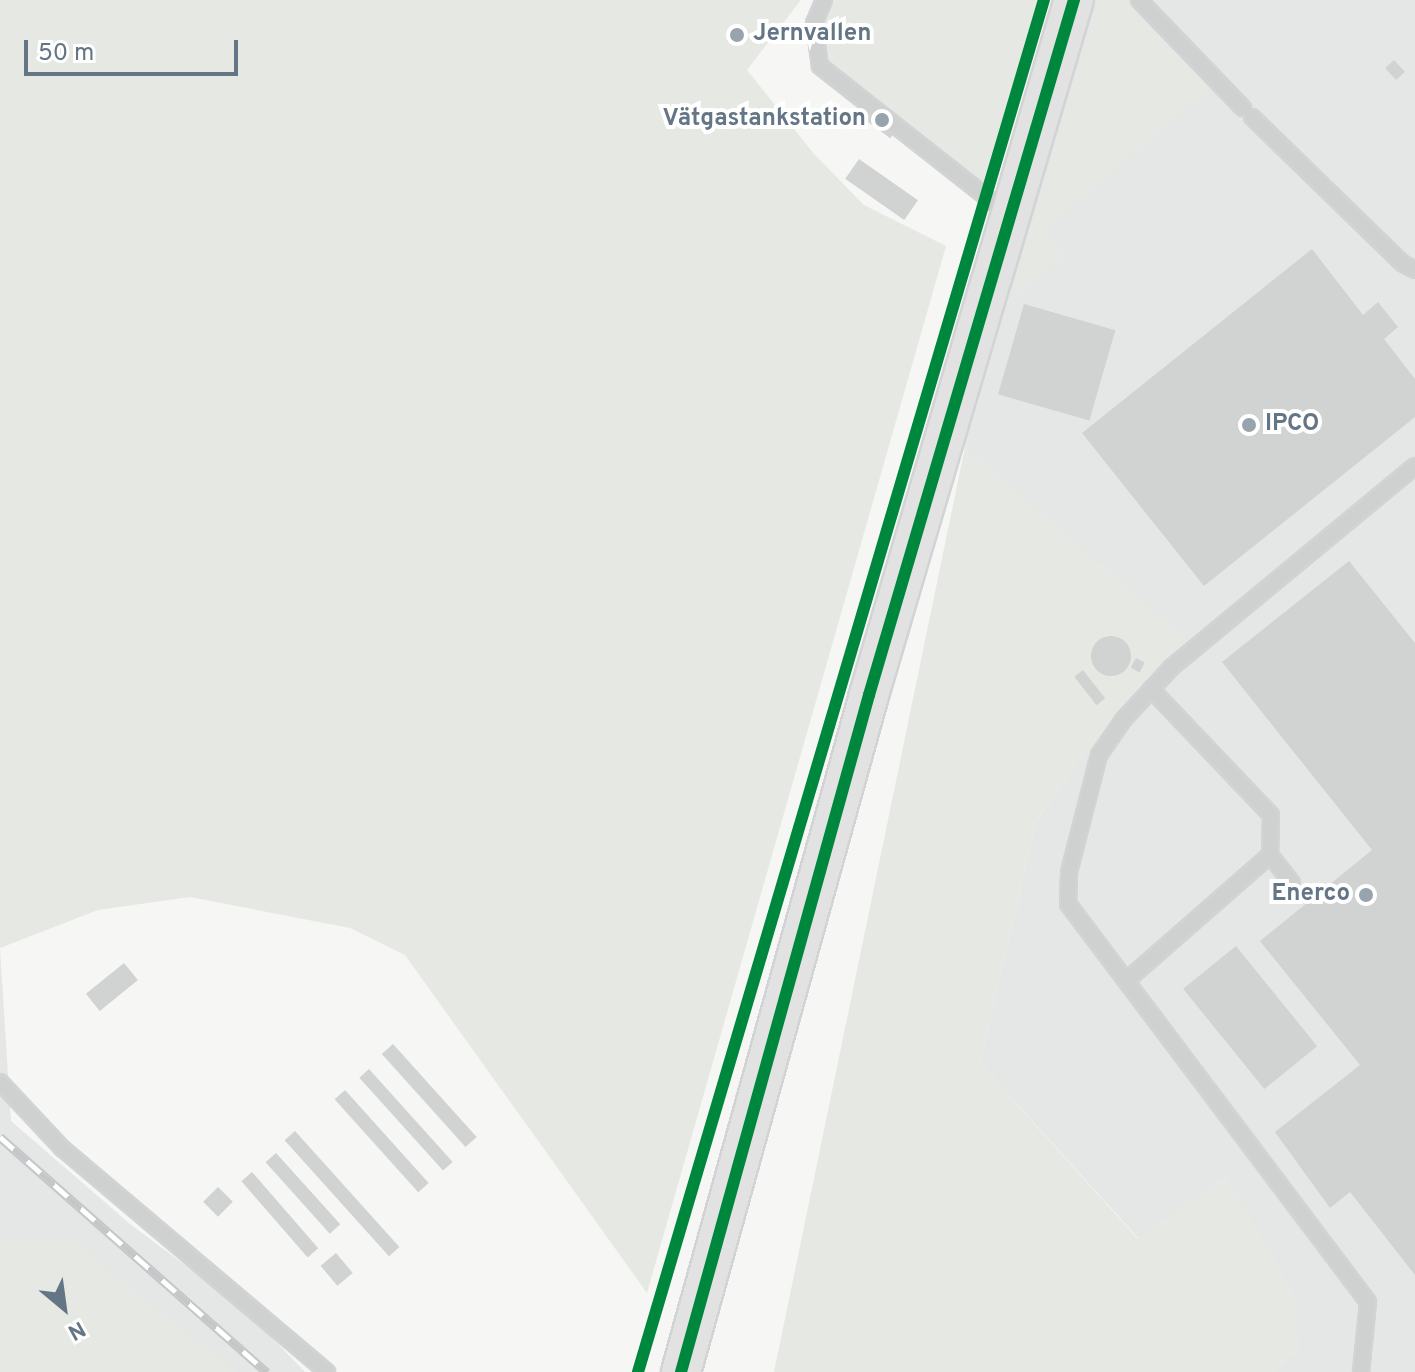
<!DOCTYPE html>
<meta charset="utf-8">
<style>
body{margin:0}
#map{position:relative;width:1415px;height:1372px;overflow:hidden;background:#f6f6f5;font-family:Overpass,sans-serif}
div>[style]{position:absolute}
.built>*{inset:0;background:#e5e6e6}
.green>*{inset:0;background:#e6e9e3}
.building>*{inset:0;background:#d1d2d2;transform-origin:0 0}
.round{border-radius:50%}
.roads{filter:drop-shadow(2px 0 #d1d3d4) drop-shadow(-2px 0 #d1d3d4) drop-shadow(0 2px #d1d3d4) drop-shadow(0 -2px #d1d3d4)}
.lane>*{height:14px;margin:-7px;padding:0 7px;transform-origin:7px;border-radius:7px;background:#cfd1d1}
.secondary>*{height:38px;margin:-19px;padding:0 19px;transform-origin:19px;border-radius:19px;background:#e2e2e3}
.rail>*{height:9px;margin-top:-4.5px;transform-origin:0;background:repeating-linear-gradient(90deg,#fff 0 18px,#c5c6c7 0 36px);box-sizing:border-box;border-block:2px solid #c5c6c7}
.cycleway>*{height:12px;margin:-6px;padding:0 6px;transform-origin:6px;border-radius:6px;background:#00873e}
.dots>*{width:22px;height:22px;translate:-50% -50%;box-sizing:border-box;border:4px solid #fff;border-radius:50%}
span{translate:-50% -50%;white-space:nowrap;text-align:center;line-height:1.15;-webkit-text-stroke:8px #fff;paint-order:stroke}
.poi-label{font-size:24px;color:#647686;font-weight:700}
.left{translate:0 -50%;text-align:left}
.right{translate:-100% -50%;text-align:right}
.north{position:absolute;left:24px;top:1268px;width:80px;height:80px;-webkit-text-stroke:6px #fff;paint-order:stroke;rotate:151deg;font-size:22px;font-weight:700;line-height:32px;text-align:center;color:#647686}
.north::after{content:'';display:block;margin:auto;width:28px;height:36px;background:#647686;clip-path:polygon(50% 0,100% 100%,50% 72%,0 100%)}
.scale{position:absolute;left:24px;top:40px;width:214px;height:36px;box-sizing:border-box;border:4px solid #647686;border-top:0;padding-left:10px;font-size:24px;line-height:28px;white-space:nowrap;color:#647686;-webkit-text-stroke:6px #fff;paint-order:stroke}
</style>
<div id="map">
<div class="built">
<i style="clip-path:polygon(1074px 0,1415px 0,1415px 1372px,1273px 1372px,1298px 1350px,1227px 1177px,1138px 1238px,980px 1063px,1036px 822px,1077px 764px,965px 447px,946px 433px)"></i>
<i style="clip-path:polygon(0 948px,11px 1121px,130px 1224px,245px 1310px,305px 1372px,0 1372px)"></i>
</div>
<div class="green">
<i style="clip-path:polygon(0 0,801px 0,747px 70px,814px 154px,864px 205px,946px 246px,647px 1293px,405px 955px,350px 928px,190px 897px,98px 910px,0 948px)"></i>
<i style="clip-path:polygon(824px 0,1044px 0,986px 195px,820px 66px,814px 23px)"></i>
<i style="clip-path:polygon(1099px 0,1139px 0,1217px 82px,1044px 231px,1065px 256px,1016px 296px,1013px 287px)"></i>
<i style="clip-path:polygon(965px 447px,1188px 640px,1077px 764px,1036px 822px,980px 1063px,1137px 1238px,1227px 1177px,1296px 1298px,1298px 1350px,1273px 1372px,774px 1372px)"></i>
<i style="clip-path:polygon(77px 1240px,134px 1293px,237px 1372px,0 1372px,0 1242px)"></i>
</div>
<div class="building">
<i style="left:1394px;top:60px;width:16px;height:12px;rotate:47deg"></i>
<i style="left:874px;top:103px;width:34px;height:19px;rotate:36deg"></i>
<i style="left:859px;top:159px;width:72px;height:24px;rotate:35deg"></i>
<i style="clip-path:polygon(1312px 249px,1363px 315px,1378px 302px,1398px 327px,1384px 339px,1415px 379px,1415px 417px,1204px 586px,1082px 433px)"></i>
<i style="left:1024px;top:304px;width:95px;height:94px;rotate:16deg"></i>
<i style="clip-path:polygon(1349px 561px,1415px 643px,1415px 1275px,1350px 1192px,1330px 1208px,1275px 1132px,1360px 1065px,1260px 941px,1372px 850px,1222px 662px)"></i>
<i class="round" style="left:1091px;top:636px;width:40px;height:40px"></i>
<i style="left:1136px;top:658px;width:10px;height:11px;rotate:29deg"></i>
<i style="left:1083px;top:670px;width:36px;height:11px;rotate:52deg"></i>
<i style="left:1236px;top:946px;width:129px;height:68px;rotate:51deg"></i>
<i style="left:124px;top:963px;width:22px;height:49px;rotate:51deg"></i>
<i style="left:393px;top:1044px;width:125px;height:15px;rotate:48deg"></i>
<i style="left:369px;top:1069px;width:125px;height:13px;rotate:48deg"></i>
<i style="left:345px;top:1090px;width:125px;height:14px;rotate:48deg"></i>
<i style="left:295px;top:1131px;width:156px;height:14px;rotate:48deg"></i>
<i style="left:276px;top:1153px;width:96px;height:14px;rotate:48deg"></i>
<i style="left:252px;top:1172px;width:101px;height:14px;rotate:49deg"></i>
<i style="left:218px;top:1187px;width:21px;height:21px;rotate:45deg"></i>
<i style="left:336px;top:1253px;width:26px;height:20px;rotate:50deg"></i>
</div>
<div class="roads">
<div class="lane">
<i style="left:824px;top:0;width:25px;rotate:113deg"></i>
<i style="left:814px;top:23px;width:43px;rotate:82.1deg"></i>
<i style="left:820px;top:66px;width:239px;rotate:38.2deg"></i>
<i style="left:1139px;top:0;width:150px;rotate:46.1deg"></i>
<i style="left:1252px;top:117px;width:209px;rotate:44.2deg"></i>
<i style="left:1402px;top:263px;width:15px;rotate:28deg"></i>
<i style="left:1151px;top:689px;width:174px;rotate:46.4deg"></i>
<i style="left:1271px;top:815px;width:40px;rotate:91.4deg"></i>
<i style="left:1270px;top:855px;width:36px;rotate:52deg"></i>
<i style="left:1126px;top:981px;width:191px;rotate:-41.2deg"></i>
<i style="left:0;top:1082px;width:91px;rotate:46.8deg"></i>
<i style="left:62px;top:1148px;width:347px;rotate:40.2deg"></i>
<i style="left:1361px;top:1372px;width:70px;rotate:-84.3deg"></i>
<i style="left:1368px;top:1302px;width:498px;rotate:-127deg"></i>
<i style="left:1068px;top:904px;width:32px;rotate:-88deg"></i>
<i style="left:1069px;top:872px;width:121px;rotate:-75.6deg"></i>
<i style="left:1099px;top:755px;width:44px;rotate:-55.2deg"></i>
<i style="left:1124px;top:719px;width:71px;rotate:-47.3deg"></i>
<i style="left:1172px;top:667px;width:315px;rotate:-39.6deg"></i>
</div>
<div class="secondary">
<i style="left:992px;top:278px;width:290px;rotate:-73.6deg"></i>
<i style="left:681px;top:1372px;width:703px;rotate:-74.48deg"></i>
<i style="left:869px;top:695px;width:429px;rotate:-73.6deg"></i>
</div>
</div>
<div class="rail">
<i style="left:0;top:1137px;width:356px;rotate:41.4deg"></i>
</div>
<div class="cycleway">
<i style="left:638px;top:1372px;width:1431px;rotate:-73.52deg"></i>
<i style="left:681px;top:1372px;width:703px;rotate:-74.48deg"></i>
<i style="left:869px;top:695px;width:725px;rotate:-73.57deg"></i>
</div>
<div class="dots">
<i style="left:737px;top:35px;background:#97a3ad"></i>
<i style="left:882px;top:120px;background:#97a3ad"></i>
<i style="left:1249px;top:425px;background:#97a3ad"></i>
<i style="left:1366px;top:895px;background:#97a3ad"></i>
</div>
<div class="poi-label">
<span class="left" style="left:753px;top:35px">Jernvallen</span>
<span class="right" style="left:866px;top:120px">Vätgastankstation</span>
<span class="left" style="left:1265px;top:425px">IPCO</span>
<span class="right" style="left:1350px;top:895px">Enerco</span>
</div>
<div class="north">N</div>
<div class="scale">50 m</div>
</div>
